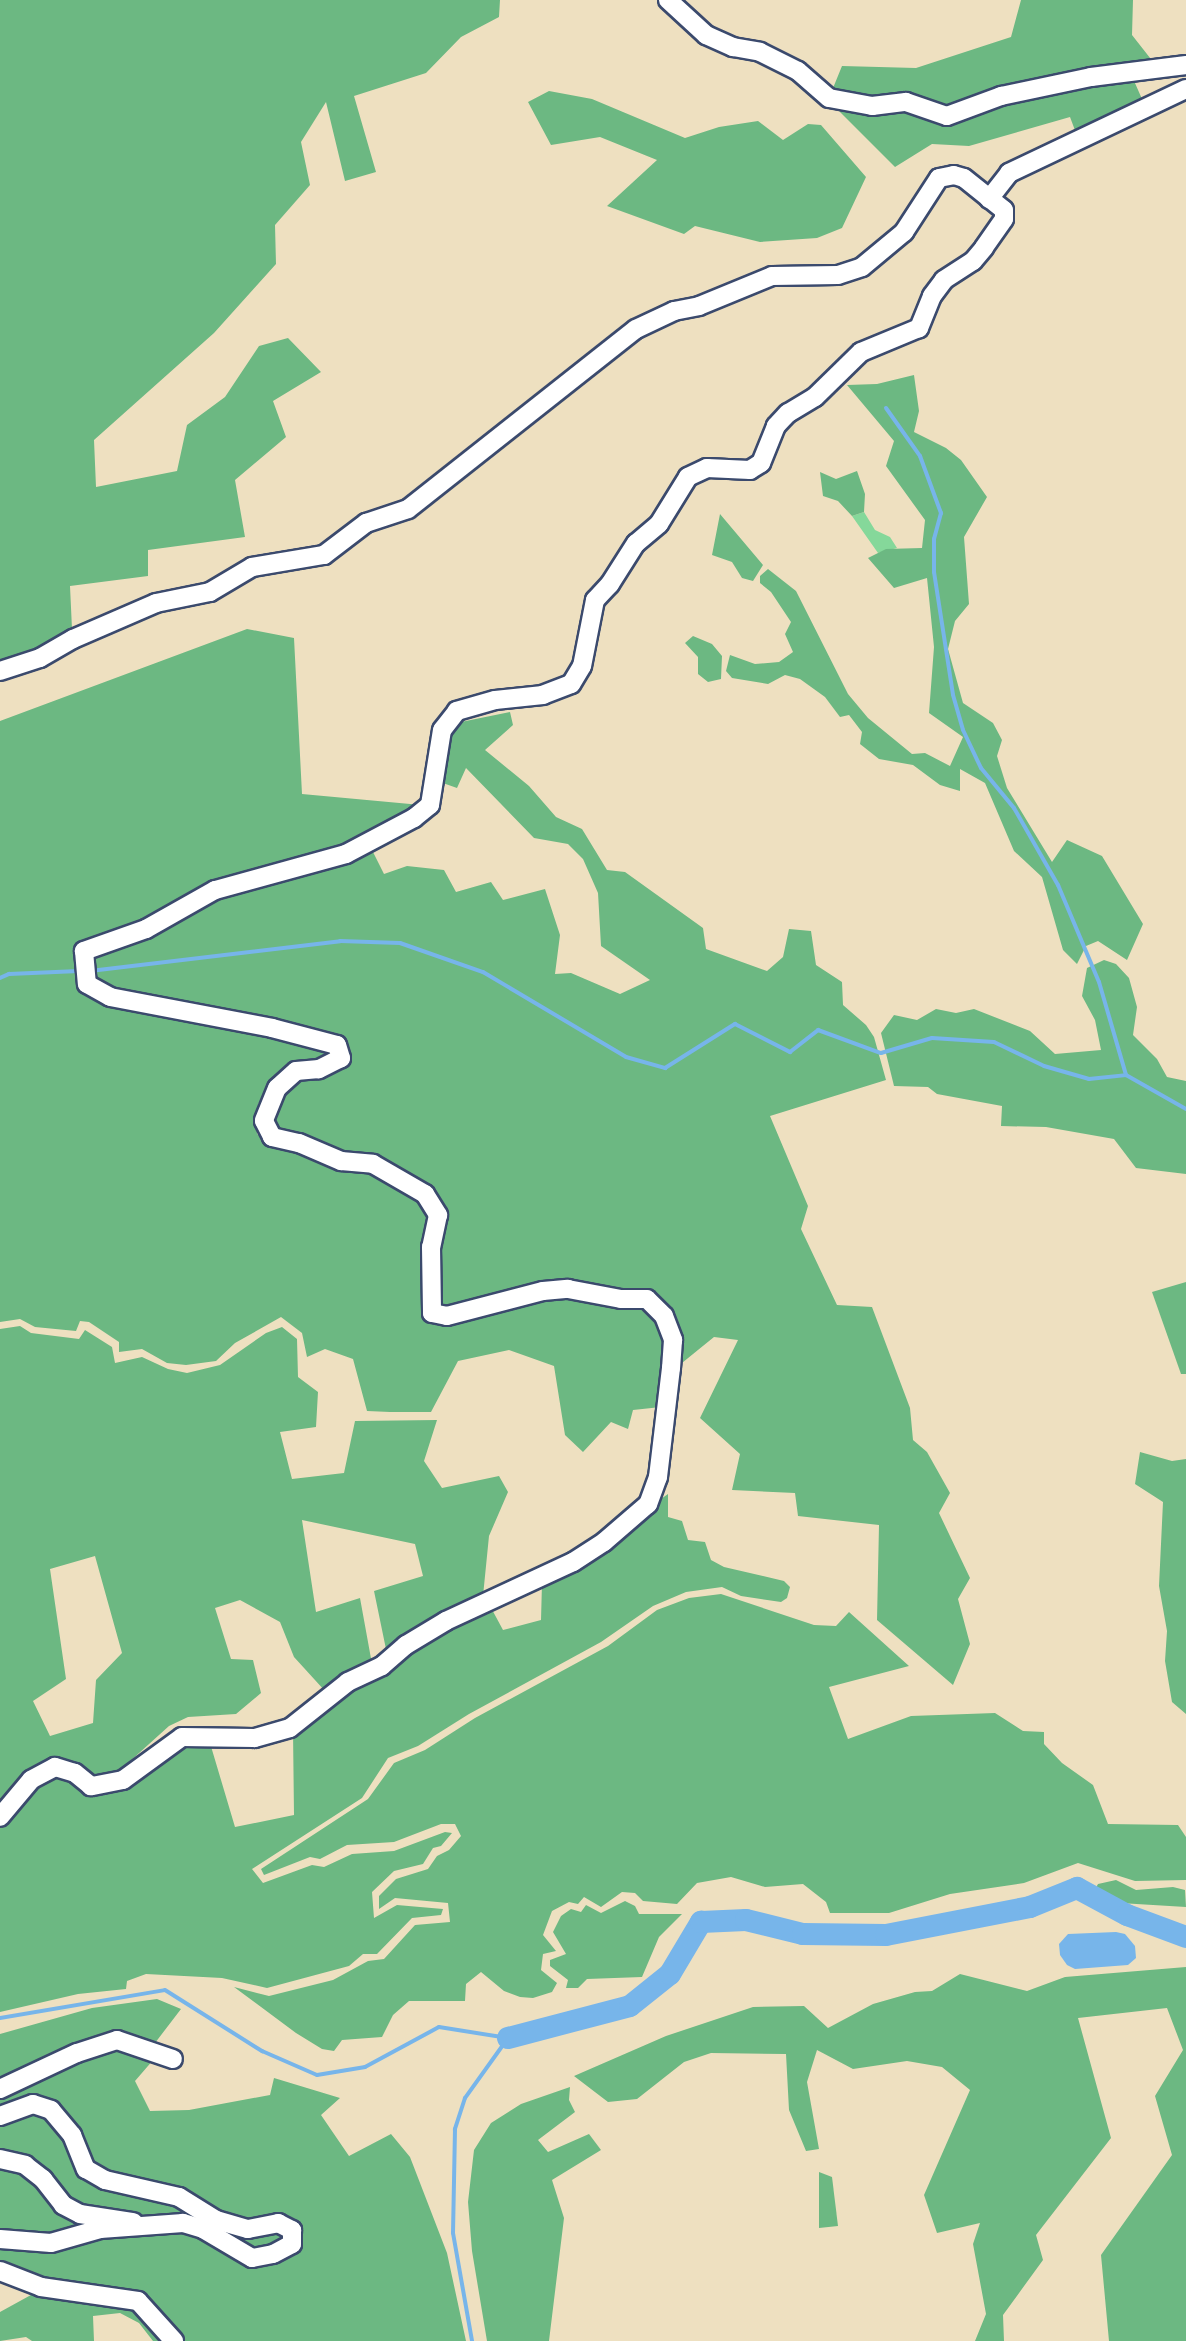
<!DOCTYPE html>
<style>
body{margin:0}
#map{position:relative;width:1186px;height:2341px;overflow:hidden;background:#eee0c0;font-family:"Sorts Mill Goudy",serif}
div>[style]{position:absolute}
.green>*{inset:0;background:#85d89a}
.forest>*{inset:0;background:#6cb882}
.water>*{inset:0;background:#77b5ea}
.stream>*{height:4px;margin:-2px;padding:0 2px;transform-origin:2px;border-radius:2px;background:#77b5ea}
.river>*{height:22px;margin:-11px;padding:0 11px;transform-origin:11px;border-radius:11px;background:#77b5ea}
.roads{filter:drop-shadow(2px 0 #3b4a6d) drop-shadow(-2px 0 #3b4a6d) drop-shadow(0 2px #3b4a6d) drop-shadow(0 -2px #3b4a6d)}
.minor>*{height:18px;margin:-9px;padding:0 9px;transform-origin:9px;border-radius:9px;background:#fff}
span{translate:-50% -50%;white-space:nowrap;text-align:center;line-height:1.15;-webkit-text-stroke:5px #f7f3e8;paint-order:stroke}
</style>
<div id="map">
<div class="green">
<i style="clip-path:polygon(864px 512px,875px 530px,890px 537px,897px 548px,878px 553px,852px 516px)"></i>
</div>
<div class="forest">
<i style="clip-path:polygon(0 0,500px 0,499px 17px,461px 37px,426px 73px,354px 96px,376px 172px,345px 181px,326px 102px,301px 142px,310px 185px,275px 225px,276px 264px,214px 333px,94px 440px,96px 487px,177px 471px,187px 425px,225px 397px,259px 346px,288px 338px,321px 372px,273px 401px,286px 437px,235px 480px,245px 537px,148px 550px,148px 576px,70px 586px,72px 629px,40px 650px,0 662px)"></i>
<i style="clip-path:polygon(1021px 0,1133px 0,1132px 35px,1154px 63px,945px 112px,831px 93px,842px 66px,916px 68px,1011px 37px)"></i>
<i style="clip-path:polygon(1131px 74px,1142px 99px,1076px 133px,1070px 117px,969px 146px,932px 144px,895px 167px,831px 103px,905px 106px,949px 121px,1005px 98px)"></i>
<i style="clip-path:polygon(549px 91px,592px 99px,685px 138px,719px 127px,758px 121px,783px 140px,808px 124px,821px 125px,866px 177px,842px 228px,817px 238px,760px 242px,695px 226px,684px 234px,607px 206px,657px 160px,600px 137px,551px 145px,528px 102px)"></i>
<i style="clip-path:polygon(914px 375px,919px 411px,914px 432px,946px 448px,961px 460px,987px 497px,964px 537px,969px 604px,955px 621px,948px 649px,963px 703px,993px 723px,1002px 740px,997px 756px,1007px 788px,1052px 862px,1067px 840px,1102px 856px,1143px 924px,1127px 960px,1098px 941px,1086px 946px,1077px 964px,1063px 950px,1042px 877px,1014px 851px,985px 783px,960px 769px,960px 791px,940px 785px,913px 765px,879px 759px,860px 744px,862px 732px,849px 715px,840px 717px,825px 697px,800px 679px,785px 675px,768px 684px,732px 678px,726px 671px,730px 655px,755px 664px,779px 662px,793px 652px,785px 634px,791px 622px,771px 592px,760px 583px,760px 576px,768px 569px,796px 591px,848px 694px,868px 718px,912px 754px,925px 753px,950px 766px,963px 737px,929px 713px,934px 647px,927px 578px,894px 588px,868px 558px,886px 549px,922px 548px,925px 520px,886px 466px,894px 441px,847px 385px,877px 384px)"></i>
<i style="clip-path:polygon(857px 471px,865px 494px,864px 512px,852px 516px,838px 501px,823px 496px,820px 472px,836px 479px)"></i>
<i style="clip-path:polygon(720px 514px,763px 565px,753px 581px,742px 578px,732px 562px,712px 555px)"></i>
<i style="clip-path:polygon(247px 629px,294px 638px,302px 794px,421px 805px,344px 850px,177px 907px,80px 947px,83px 991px,331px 1051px,333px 1057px,274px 1082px,258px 1104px,257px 1134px,274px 1145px,374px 1173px,418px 1199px,430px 1217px,424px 1317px,543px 1296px,641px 1305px,652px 1313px,668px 1344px,661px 1407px,633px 1410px,628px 1429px,611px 1422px,583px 1452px,565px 1435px,554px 1366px,509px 1350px,458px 1361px,431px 1412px,390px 1412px,367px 1411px,353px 1359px,325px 1349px,307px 1357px,302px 1333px,281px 1317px,235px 1343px,216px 1361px,186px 1365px,167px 1363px,142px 1349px,119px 1352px,119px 1342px,89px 1322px,80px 1321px,76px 1331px,35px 1327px,20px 1319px,0 1322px,0 721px)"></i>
<i style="clip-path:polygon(693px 636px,712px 644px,722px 656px,721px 679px,708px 682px,698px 674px,698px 657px,685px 643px)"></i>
<i style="clip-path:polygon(510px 712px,513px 725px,485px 750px,529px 786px,556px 817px,582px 829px,607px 870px,625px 872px,703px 928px,706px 949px,767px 971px,783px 957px,789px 929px,811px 931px,816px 965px,842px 982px,843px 1005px,866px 1025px,874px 1037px,886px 1080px,770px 1116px,808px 1206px,801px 1229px,837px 1305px,872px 1307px,910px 1408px,913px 1440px,927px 1452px,950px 1493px,939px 1513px,970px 1578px,958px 1599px,970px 1644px,953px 1685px,877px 1620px,879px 1525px,798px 1516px,795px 1493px,732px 1490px,740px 1454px,700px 1418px,738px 1340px,714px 1337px,677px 1367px,667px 1313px,564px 1284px,451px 1311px,436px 1309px,427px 1193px,275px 1133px,267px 1118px,297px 1075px,342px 1070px,352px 1057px,344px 1041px,112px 994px,92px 981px,93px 956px,218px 895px,371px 848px,384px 874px,407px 866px,444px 870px,456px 892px,491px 882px,503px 900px,545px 889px,560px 935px,555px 974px,571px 973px,620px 994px,650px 980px,601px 946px,598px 893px,583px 859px,568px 844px,534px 838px,466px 768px,457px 788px,440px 782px,448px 737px,456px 723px)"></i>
<i style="clip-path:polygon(1104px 960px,1116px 964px,1129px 978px,1137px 1007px,1133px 1035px,1157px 1059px,1167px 1077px,1186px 1081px,1186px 1174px,1136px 1168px,1114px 1139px,1046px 1127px,1001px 1126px,1002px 1106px,937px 1094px,928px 1087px,894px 1086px,881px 1033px,894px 1015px,917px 1020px,936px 1009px,956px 1013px,974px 1009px,1030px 1031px,1055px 1054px,1101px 1050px,1095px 1020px,1082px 996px,1087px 968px)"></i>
<i style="clip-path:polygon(1186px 1282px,1186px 1374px,1181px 1374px,1152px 1292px)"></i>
<i style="clip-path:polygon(evenodd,20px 1326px,31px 1333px,79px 1339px,85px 1330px,112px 1347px,115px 1363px,142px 1357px,168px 1369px,187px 1373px,220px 1365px,266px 1333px,282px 1327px,297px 1339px,298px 1377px,318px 1392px,316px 1427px,280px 1432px,292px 1479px,344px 1473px,355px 1421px,437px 1420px,424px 1461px,442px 1488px,499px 1476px,508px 1492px,489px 1536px,483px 1596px,387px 1654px,374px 1591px,423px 1576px,415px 1544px,302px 1520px,316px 1612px,360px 1598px,372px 1664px,325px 1691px,294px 1657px,280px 1622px,240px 1600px,215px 1608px,231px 1659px,253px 1660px,261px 1693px,236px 1714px,188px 1717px,169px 1726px,118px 1772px,93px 1778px,53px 1761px,0 1808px,0 1329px,20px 1326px,95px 1556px,122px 1653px,96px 1680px,93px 1723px,50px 1736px,33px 1701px,66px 1679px,50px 1569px,95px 1556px)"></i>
<i style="clip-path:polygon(1140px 1452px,1172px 1461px,1186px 1459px,1186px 1714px,1172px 1702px,1165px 1661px,1167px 1631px,1159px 1586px,1163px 1502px,1135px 1484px)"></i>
<i style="clip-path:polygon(668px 1494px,668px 1517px,682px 1521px,688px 1540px,705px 1542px,711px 1560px,724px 1567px,784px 1581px,790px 1587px,787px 1598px,781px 1602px,741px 1596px,722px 1587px,686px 1592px,653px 1606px,601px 1642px,469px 1714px,418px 1746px,388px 1758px,362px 1798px,252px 1869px,263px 1883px,312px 1865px,324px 1867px,352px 1854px,394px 1851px,445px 1832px,452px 1833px,441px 1846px,433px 1848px,423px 1864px,394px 1871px,372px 1892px,374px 1918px,397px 1905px,443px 1909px,441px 1915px,412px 1918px,377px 1954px,363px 1954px,349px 1966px,267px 1988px,222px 1978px,146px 1974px,127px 1981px,126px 1989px,78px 1994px,0 2012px,0 1825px,35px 1782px,56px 1772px,93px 1792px,186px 1742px,210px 1743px,235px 1827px,294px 1815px,293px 1731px,350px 1689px,489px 1604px,503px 1630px,541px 1620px,542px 1583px)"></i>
<i style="clip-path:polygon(721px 1594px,814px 1625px,836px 1626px,849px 1612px,909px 1666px,829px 1687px,848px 1739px,911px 1716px,995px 1713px,1023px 1731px,1044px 1732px,1044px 1744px,1062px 1763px,1093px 1785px,1108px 1824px,1178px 1825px,1186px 1837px,1186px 1880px,1135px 1881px,1078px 1863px,1024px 1883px,950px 1894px,889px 1913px,830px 1913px,826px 1902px,803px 1884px,765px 1887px,731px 1877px,697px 1883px,677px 1904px,643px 1901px,635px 1893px,622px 1892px,601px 1907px,584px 1897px,578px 1904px,569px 1902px,552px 1911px,543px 1935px,556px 1951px,543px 1954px,541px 1970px,557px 1983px,552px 1992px,533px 1998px,520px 1997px,504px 1991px,481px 1972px,466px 1984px,465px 2001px,409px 2001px,393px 2015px,382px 2037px,342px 2040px,334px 2051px,322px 2049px,296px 2033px,234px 1987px,269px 1996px,333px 1980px,368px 1961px,384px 1959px,415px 1925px,450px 1922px,448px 1903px,395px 1898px,379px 1909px,379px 1896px,396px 1879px,428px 1869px,437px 1856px,449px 1850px,461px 1836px,455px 1824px,441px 1824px,394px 1842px,347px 1845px,320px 1859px,310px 1857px,264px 1875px,261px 1869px,368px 1799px,394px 1763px,425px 1750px,475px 1718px,608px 1646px,657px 1610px,689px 1598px)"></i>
<i style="clip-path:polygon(1116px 1880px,1136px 1890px,1173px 1887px,1185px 1890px,1186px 1907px,1120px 1903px,1094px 1891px,1098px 1884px)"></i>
<i style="clip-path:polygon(625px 1901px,635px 1906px,639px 1914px,682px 1914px,659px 1937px,642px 1977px,587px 1979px,578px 1988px,566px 1988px,568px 1980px,550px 1966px,550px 1960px,566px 1954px,553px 1932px,561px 1916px,571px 1909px,581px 1912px,586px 1905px,601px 1913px)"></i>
<i style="clip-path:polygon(1186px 1967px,1186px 2341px,1109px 2341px,1101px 2255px,1172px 2155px,1155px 2096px,1183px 2050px,1167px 2008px,1078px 2018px,1111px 2138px,1036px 2235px,1043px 2260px,1003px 2315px,1004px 2341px,975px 2341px,986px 2314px,973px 2244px,980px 2223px,937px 2233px,924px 2195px,970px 2090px,942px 2067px,907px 2061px,853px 2069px,817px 2050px,807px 2082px,819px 2149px,806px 2151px,789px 2110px,786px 2054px,711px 2053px,684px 2062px,637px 2099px,608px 2102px,574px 2076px,666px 2036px,753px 2007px,804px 2006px,828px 2028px,873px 2004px,915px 1992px,932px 1991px,960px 1974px,1027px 1991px,1065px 1977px)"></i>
<i style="clip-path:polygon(157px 1999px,181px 2009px,155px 2043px,127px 2034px,0 2081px,0 2034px,92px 2008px)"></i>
<i style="clip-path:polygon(119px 2045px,154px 2059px,135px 2081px,150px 2111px,189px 2110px,270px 2095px,274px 2078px,340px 2098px,321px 2115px,349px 2156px,391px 2134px,410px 2157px,447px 2253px,466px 2341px,185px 2341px,169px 2333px,139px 2291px,62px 2286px,0 2263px,0 2242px,185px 2231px,201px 2234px,251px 2266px,298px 2228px,247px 2223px,111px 2177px,92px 2164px,52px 2107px,0 2111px,0 2096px,21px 2083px)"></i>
<i style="clip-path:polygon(570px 2087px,569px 2100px,575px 2112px,538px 2140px,548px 2152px,589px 2134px,601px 2150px,552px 2180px,564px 2218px,549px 2341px,487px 2341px,472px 2251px,468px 2202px,474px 2150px,491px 2123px,521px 2104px)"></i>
<i style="clip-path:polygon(36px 2109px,55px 2124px,86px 2177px,280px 2231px,287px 2240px,256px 2253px,151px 2221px,83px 2212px,0 2156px,0 2122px)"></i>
<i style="clip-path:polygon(0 2166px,18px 2174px,102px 2225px,49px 2238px,0 2229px)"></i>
<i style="clip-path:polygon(819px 2172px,832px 2177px,838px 2226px,819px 2228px)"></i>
<i style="clip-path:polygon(40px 2290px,135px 2303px,165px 2341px,153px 2341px,139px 2323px,120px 2313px,93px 2316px,94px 2341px,32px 2341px,26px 2337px,0 2341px,0 2312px)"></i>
</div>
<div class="water">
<i style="clip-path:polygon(1116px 1932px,1125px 1934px,1135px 1946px,1136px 1958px,1128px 1965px,1075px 1969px,1067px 1965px,1060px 1955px,1059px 1944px,1068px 1934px)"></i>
</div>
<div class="stream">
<i style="left:886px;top:408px;width:59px;rotate:54.7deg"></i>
<i style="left:920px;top:456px;width:61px;rotate:69.8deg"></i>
<i style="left:941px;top:513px;width:27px;rotate:105deg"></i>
<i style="left:934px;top:539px;width:33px;rotate:90deg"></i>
<i style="left:934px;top:572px;width:124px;rotate:81.2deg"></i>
<i style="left:953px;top:695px;width:36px;rotate:74deg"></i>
<i style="left:963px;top:730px;width:42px;rotate:64.7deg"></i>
<i style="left:981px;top:768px;width:52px;rotate:50.5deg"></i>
<i style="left:1014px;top:808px;width:89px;rotate:60.3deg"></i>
<i style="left:1058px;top:885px;width:105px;rotate:67.1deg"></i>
<i style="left:1099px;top:982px;width:97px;rotate:73.8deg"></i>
<i style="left:90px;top:971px;width:252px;rotate:-6.8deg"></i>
<i style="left:340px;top:941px;width:60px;rotate:1.9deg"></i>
<i style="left:400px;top:943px;width:88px;rotate:19.3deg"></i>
<i style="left:483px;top:972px;width:166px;rotate:30.7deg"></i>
<i style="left:626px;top:1057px;width:41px;rotate:15.8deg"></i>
<i style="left:665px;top:1068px;width:83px;rotate:-32.2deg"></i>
<i style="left:735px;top:1024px;width:62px;rotate:27deg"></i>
<i style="left:790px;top:1052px;width:36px;rotate:-38deg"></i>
<i style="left:818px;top:1030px;width:67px;rotate:20.1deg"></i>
<i style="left:881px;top:1053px;width:53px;rotate:-16.4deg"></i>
<i style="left:932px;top:1038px;width:62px;rotate:3.7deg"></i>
<i style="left:994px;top:1042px;width:55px;rotate:25.6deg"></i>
<i style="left:1044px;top:1066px;width:47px;rotate:16.1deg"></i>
<i style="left:1089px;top:1079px;width:37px;rotate:-6deg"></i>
<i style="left:1126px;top:1075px;width:69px;rotate:29.5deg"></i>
<i style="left:0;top:978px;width:10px;rotate:-24deg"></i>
<i style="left:9px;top:974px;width:70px;rotate:-2.5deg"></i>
<i style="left:0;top:2018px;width:167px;rotate:-9.6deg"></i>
<i style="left:165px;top:1990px;width:115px;rotate:32.2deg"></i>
<i style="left:262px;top:2051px;width:60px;rotate:23.6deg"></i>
<i style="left:317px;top:2075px;width:49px;rotate:-9.5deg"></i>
<i style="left:365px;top:2067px;width:84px;rotate:-28.4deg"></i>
<i style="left:439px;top:2027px;width:70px;rotate:9.1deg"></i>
<i style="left:508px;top:2038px;width:74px;rotate:125.6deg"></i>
<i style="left:465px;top:2098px;width:33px;rotate:108deg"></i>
<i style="left:455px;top:2129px;width:104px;rotate:91.1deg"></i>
<i style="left:453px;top:2233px;width:110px;rotate:80deg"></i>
</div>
<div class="river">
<i style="left:508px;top:2038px;width:126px;rotate:-14.7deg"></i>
<i style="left:630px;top:2006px;width:51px;rotate:-38.7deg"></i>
<i style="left:670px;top:1974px;width:61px;rotate:-59.2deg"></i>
<i style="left:701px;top:1922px;width:45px;rotate:-2.5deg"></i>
<i style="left:746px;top:1920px;width:59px;rotate:13.8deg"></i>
<i style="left:803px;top:1934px;width:83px;rotate:0.7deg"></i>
<i style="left:886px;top:1935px;width:147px;rotate:-11deg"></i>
<i style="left:1030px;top:1907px;width:51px;rotate:-22deg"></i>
<i style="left:1077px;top:1888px;width:57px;rotate:28.4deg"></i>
<i style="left:1127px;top:1915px;width:63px;rotate:20.4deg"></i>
</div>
<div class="roads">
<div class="minor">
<i style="left:668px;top:0;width:52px;rotate:42.6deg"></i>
<i style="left:706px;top:35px;width:30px;rotate:24deg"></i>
<i style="left:733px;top:47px;width:27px;rotate:10deg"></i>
<i style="left:760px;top:52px;width:42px;rotate:26.6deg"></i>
<i style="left:798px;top:71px;width:41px;rotate:41.1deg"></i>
<i style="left:829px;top:98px;width:44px;rotate:10.5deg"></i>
<i style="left:872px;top:106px;width:34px;rotate:-7deg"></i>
<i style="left:906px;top:102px;width:43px;rotate:18.9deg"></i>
<i style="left:947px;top:116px;width:58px;rotate:-20.3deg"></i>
<i style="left:1001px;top:96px;width:92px;rotate:-11.9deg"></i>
<i style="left:1091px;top:77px;width:96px;rotate:-7.2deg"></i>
<i style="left:989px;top:199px;width:33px;rotate:-52deg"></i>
<i style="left:1009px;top:173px;width:196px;rotate:-25.4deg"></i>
<i style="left:0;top:671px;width:42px;rotate:-18deg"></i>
<i style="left:40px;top:658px;width:38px;rotate:-30deg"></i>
<i style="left:73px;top:639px;width:90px;rotate:-23.4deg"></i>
<i style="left:156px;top:603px;width:55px;rotate:-11.5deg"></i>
<i style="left:210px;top:592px;width:49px;rotate:-30.8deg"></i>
<i style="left:252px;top:567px;width:73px;rotate:-9.5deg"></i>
<i style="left:324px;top:555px;width:53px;rotate:-37.3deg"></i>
<i style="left:366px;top:523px;width:44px;rotate:-18.4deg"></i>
<i style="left:408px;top:509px;width:290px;rotate:-38.3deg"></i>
<i style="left:636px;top:329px;width:42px;rotate:-25.3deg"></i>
<i style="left:674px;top:311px;width:25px;rotate:-11deg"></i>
<i style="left:699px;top:306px;width:79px;rotate:-22.3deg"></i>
<i style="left:772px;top:276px;width:66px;rotate:-0.9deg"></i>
<i style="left:838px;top:275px;width:25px;rotate:-18deg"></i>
<i style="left:862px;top:267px;width:55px;rotate:-39.8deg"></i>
<i style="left:904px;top:232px;width:64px;rotate:-57.1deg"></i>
<i style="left:939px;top:178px;width:15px;rotate:-11deg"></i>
<i style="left:954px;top:175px;width:10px;rotate:17deg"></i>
<i style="left:964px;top:178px;width:51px;rotate:38.7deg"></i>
<i style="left:1004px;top:210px;width:9px;rotate:90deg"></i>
<i style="left:1004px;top:219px;width:35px;rotate:125deg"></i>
<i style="left:984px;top:248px;width:17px;rotate:130deg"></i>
<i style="left:973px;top:261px;width:35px;rotate:147deg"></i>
<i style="left:944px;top:280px;width:20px;rotate:127deg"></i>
<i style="left:932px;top:296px;width:35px;rotate:112deg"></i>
<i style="left:919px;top:328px;width:63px;rotate:157.5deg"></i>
<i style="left:861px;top:352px;width:64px;rotate:135.6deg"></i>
<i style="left:815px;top:397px;width:31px;rotate:149deg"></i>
<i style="left:788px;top:413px;width:18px;rotate:133deg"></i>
<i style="left:776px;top:426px;width:40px;rotate:112deg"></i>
<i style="left:761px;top:463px;width:13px;rotate:148deg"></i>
<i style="left:750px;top:470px;width:43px;rotate:-177.3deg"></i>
<i style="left:707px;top:468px;width:21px;rotate:155deg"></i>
<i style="left:688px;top:477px;width:55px;rotate:121.7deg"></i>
<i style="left:659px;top:524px;width:30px;rotate:140deg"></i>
<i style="left:636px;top:543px;width:49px;rotate:122.4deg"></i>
<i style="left:610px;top:584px;width:22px;rotate:133deg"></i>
<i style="left:595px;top:600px;width:67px;rotate:101.1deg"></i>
<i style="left:582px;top:666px;width:21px;rotate:121deg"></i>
<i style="left:571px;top:684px;width:30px;rotate:159deg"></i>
<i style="left:543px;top:695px;width:48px;rotate:174.1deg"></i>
<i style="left:495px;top:700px;width:40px;rotate:164deg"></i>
<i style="left:457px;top:711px;width:24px;rotate:128deg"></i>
<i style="left:442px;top:730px;width:76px;rotate:99.1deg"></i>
<i style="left:430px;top:805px;width:21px;rotate:141deg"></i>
<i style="left:414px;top:818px;width:77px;rotate:152.1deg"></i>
<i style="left:346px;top:854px;width:136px;rotate:164.6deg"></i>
<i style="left:215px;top:890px;width:79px;rotate:150.5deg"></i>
<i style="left:146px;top:929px;width:66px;rotate:160.5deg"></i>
<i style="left:84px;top:951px;width:33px;rotate:85deg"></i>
<i style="left:87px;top:984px;width:26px;rotate:29deg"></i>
<i style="left:110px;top:997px;width:165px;rotate:10.8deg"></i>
<i style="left:272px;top:1028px;width:67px;rotate:14.7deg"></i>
<i style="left:337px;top:1045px;width:14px;rotate:73deg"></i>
<i style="left:341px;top:1058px;width:25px;rotate:153deg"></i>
<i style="left:319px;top:1069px;width:23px;rotate:175deg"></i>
<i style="left:296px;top:1071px;width:25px;rotate:138deg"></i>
<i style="left:277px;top:1088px;width:35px;rotate:112deg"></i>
<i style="left:264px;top:1121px;width:18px;rotate:63deg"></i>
<i style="left:272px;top:1137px;width:28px;rotate:13deg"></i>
<i style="left:299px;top:1143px;width:46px;rotate:23.2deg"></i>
<i style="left:341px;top:1161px;width:32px;rotate:5deg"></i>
<i style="left:373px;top:1164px;width:60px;rotate:30deg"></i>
<i style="left:425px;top:1194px;width:25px;rotate:58deg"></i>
<i style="left:438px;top:1215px;width:33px;rotate:102deg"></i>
<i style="left:431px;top:1247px;width:66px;rotate:89.1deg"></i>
<i style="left:432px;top:1313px;width:15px;rotate:11deg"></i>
<i style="left:447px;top:1316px;width:99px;rotate:-14.6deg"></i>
<i style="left:543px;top:1291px;width:25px;rotate:-5deg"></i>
<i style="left:568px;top:1289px;width:54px;rotate:10.7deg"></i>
<i style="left:621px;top:1299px;width:26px"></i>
<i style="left:647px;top:1299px;width:24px;rotate:45deg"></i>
<i style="left:664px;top:1316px;width:26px;rotate:69deg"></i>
<i style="left:673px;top:1340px;width:28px;rotate:94deg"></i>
<i style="left:671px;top:1368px;width:110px;rotate:96.8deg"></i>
<i style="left:658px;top:1477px;width:29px;rotate:110deg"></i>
<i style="left:648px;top:1504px;width:58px;rotate:139.2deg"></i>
<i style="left:604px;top:1542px;width:37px;rotate:147deg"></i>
<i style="left:573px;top:1562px;width:140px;rotate:155.1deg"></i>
<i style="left:446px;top:1621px;width:47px;rotate:149deg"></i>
<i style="left:406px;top:1645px;width:32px;rotate:139deg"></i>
<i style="left:382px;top:1666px;width:38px;rotate:155deg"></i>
<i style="left:348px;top:1682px;width:74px;rotate:141.6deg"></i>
<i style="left:290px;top:1728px;width:37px;rotate:164deg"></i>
<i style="left:254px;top:1738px;width:72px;rotate:-179.2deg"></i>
<i style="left:182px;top:1737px;width:73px;rotate:143.9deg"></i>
<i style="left:123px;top:1780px;width:33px;rotate:169deg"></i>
<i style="left:91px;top:1786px;width:21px;rotate:-141deg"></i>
<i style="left:75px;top:1773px;width:21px;rotate:-163deg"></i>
<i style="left:55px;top:1767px;width:27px;rotate:152deg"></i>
<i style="left:31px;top:1780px;width:48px;rotate:130deg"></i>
<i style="left:0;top:2089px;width:85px;rotate:-25.1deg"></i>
<i style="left:77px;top:2053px;width:42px;rotate:-18deg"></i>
<i style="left:117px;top:2040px;width:59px;rotate:18.7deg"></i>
<i style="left:0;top:2116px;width:35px;rotate:-20deg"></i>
<i style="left:33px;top:2104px;width:19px;rotate:18deg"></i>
<i style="left:51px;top:2110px;width:33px;rotate:50deg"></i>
<i style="left:72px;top:2135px;width:37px;rotate:68deg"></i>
<i style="left:86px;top:2169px;width:22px;rotate:30deg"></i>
<i style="left:105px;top:2180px;width:76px;rotate:12.9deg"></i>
<i style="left:179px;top:2197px;width:44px;rotate:31.9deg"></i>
<i style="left:216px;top:2220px;width:33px;rotate:16deg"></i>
<i style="left:248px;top:2229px;width:31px;rotate:-11deg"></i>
<i style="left:278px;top:2223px;width:16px;rotate:27deg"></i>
<i style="left:292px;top:2230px;width:14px;rotate:90deg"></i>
<i style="left:292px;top:2244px;width:21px;rotate:152deg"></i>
<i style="left:273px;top:2254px;width:21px;rotate:169deg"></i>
<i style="left:252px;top:2258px;width:57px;rotate:-149.4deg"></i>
<i style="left:203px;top:2229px;width:21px;rotate:-163deg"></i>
<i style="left:183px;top:2223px;width:83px;rotate:175.9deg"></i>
<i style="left:100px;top:2229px;width:51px;rotate:164.1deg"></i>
<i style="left:51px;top:2243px;width:51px;rotate:-175.5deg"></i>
<i style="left:0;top:2159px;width:26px;rotate:13deg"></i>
<i style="left:25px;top:2165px;width:23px;rotate:38deg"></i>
<i style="left:43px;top:2179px;width:33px;rotate:52deg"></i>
<i style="left:63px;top:2205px;width:19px;rotate:28deg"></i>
<i style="left:80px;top:2214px;width:54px;rotate:8.6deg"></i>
<i style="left:0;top:2271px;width:44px;rotate:21.3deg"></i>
<i style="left:41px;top:2287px;width:98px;rotate:8.2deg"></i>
<i style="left:138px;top:2301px;width:54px;rotate:48deg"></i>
</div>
</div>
</div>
